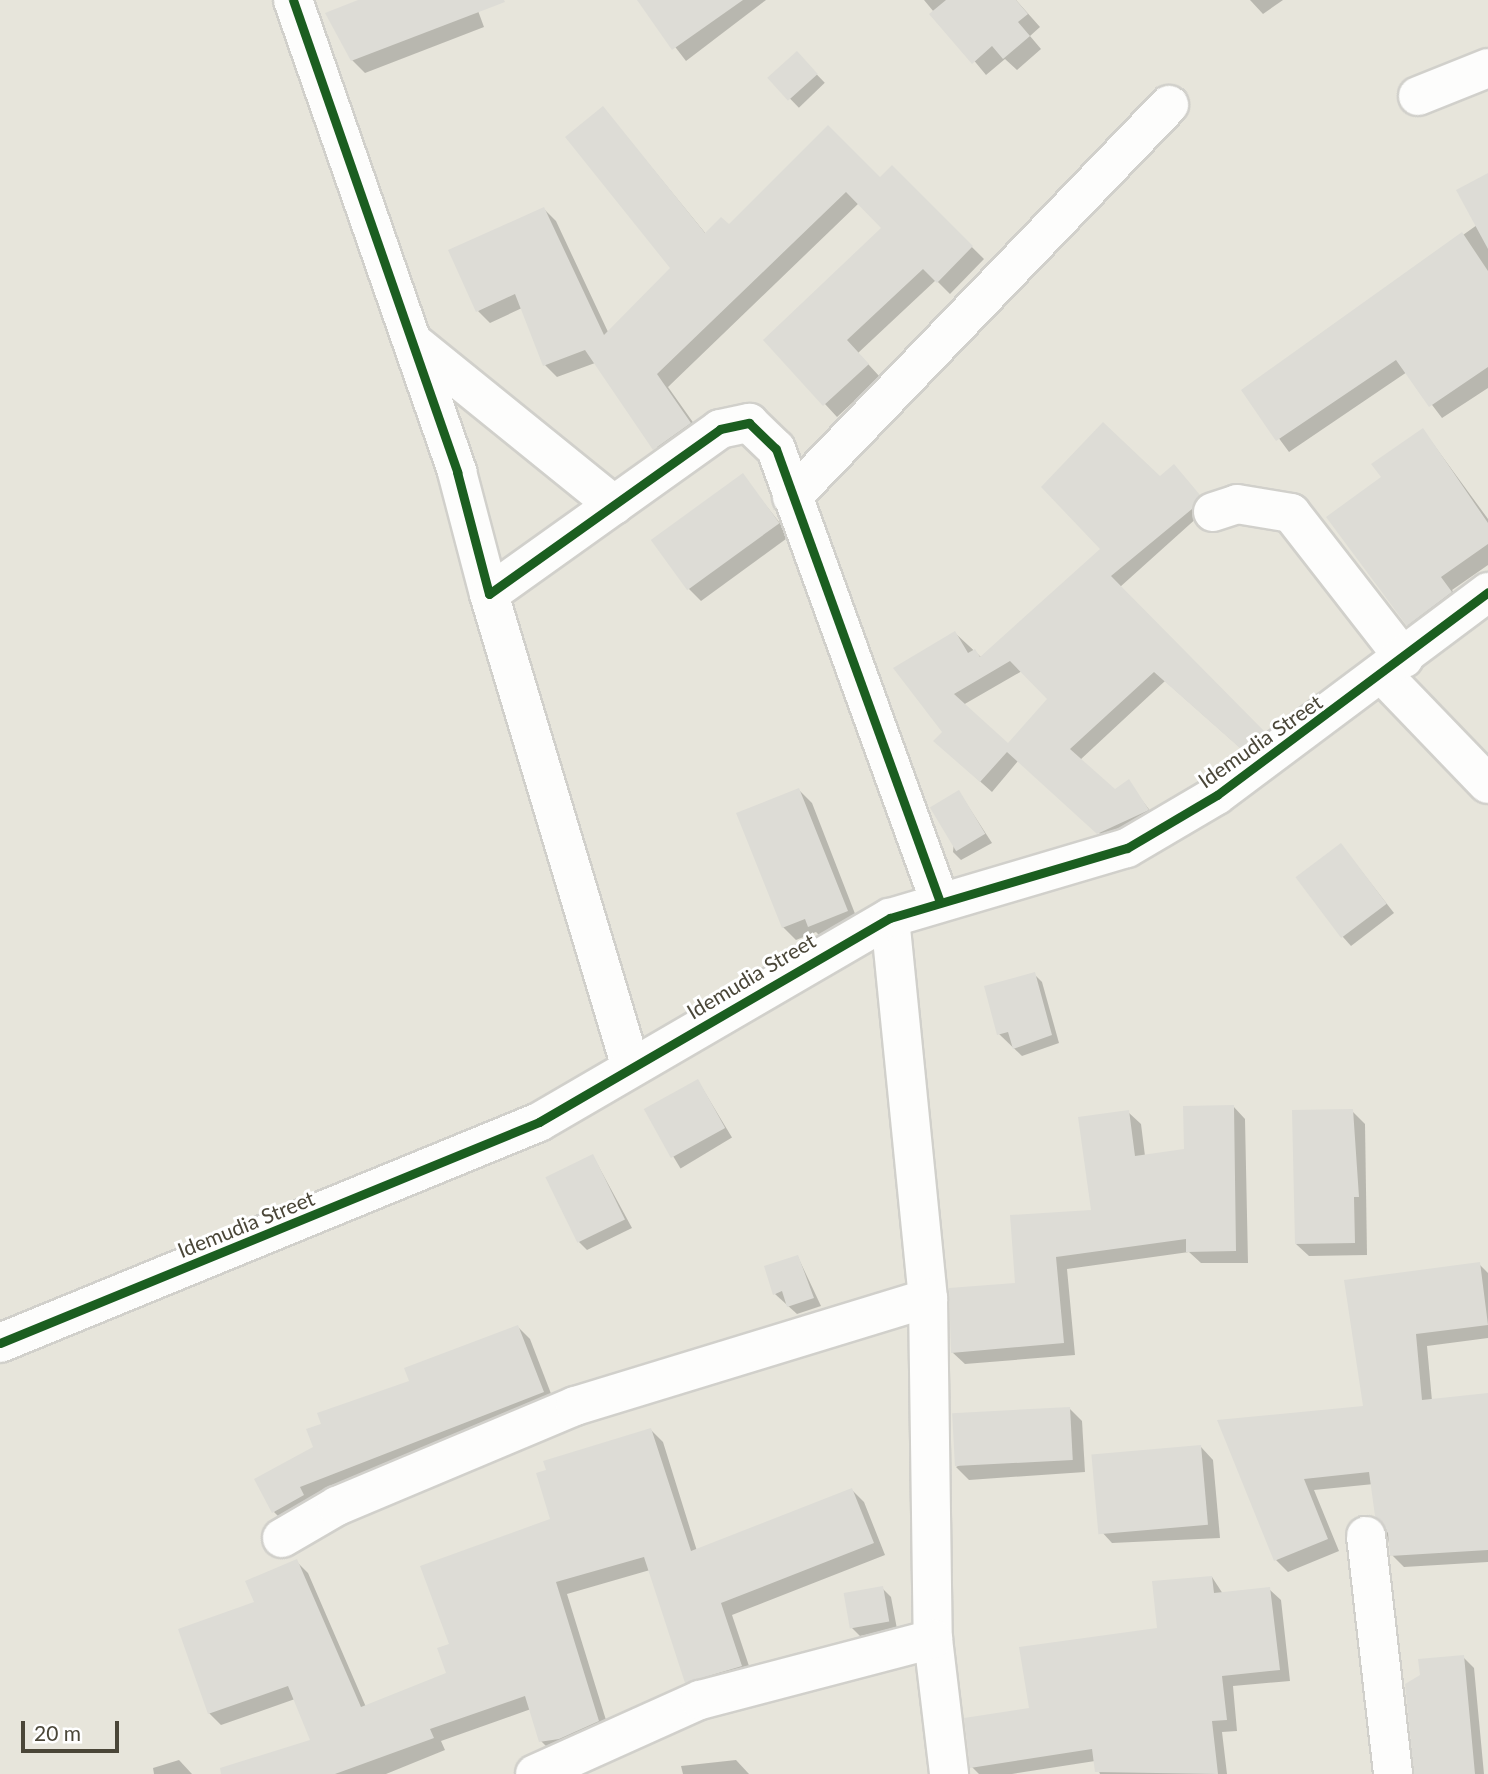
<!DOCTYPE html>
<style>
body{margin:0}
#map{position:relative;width:1488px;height:1774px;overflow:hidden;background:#f3f3ee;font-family:Lato,sans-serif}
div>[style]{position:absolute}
.residential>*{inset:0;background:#e7e5db;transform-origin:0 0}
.shadow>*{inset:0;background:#0003;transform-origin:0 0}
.building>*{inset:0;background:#dddcd6;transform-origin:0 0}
.roads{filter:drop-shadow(2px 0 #d1d0cb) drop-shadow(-2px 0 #d1d0cb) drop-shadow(0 2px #d1d0cb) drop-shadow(0 -2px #d1d0cb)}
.minor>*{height:38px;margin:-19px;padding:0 19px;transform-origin:19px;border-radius:19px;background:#fdfdfc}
.cycleway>*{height:9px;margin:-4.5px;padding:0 4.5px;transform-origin:4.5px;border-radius:4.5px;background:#1b5e20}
span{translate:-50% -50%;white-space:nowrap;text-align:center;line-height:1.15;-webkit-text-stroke:6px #fff;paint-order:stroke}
.street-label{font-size:21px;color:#4a4638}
.scale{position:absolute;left:21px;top:1721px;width:98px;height:32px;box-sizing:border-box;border:4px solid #4a4638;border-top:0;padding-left:9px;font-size:21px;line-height:24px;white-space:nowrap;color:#4a4638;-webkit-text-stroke:5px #fff;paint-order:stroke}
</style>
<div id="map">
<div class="residential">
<i style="left:0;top:0;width:1488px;height:1774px"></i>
</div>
<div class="shadow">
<i style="clip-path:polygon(363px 0,474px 0,484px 27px,365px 73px,352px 60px)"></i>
<i style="clip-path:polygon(639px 0,766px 0,686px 61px)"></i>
<i style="clip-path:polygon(924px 0,1016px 0,1040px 27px,1030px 36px,1041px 49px,1017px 70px,1005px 59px,986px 75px)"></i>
<i style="clip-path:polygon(1250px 0,1283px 0,1263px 14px)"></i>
<i style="left:797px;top:54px;width:40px;height:36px;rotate:46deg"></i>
<i style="clip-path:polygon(603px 108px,706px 234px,880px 180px,892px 168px,984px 259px,950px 294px,936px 280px,858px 353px,880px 377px,837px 417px,766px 340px,884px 228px,859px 203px,668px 387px,702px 435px,667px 461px,595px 363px,557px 377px,545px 365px,522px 308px,490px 323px,478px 311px,544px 209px,556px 221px,609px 334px,673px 268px)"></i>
<i style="clip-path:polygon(1488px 175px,1488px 388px,1442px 418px,1407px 372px,1289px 452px,1244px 391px,1477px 225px)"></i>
<i style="clip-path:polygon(1423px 430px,1488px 519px,1488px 565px,1452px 590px,1463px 605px,1420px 637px,1408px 625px,1383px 478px)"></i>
<i style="clip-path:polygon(evenodd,1174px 466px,1209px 507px,1120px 587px,1273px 743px,1253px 759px,1165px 681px,1080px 760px,1115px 791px,1128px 782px,1158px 821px,1107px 840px,1018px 761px,992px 792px,946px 751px,955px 633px,982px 658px,1103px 549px,1174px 466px,1022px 671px,1049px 699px,1009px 746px,963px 705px,1022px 671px)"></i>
<i style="clip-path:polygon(742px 475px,790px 536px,701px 601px,688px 588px)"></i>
<i style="clip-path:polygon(799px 790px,812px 803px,859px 924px,822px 938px,816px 932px,796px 940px,783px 927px)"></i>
<i style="clip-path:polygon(959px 792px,992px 843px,961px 860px,953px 852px)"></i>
<i style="clip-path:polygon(1341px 845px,1394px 913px,1351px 946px,1343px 937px)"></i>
<i style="clip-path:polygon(1034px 974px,1042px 982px,1059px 1043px,1022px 1056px,999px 1034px)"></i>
<i style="left:698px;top:1081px;width:66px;height:60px;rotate:59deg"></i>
<i style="clip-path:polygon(1233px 1106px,1245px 1119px,1248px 1263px,1201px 1263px,1189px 1252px,1067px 1269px,1075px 1355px,965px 1364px,952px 1352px,1093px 1212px,1128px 1112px,1141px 1124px,1145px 1156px,1186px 1150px)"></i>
<i style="clip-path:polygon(1352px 1111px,1365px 1124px,1367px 1255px,1309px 1256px,1296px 1244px)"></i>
<i style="clip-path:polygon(593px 1156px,632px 1228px,587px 1250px,579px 1242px)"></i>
<i style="clip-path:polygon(798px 1257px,821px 1306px,797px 1314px,775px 1294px)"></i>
<i style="clip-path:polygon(1479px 1264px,1488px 1273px,1488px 1338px,1427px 1346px,1432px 1401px,1488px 1394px,1488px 1562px,1404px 1567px,1392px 1555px,1374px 1484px,1314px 1490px,1339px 1551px,1288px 1572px,1276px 1560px,1219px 1422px,1365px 1407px,1346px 1282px)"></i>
<i style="clip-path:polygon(518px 1327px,530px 1339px,555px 1404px,286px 1524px,274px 1512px,315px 1447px,411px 1382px)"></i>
<i style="clip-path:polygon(1069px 1408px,1082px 1421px,1085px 1472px,969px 1480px,956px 1467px)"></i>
<i style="clip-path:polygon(651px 1430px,663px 1442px,697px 1551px,852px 1490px,864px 1502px,885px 1555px,732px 1615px,753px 1678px,699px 1694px,687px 1682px,650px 1570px,567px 1594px,610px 1733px,553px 1753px,541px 1741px,531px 1709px,441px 1741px,445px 1750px,386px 1774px,231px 1774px,312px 1741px,295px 1699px,221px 1725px,209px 1713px,257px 1603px,296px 1561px,308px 1573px,366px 1707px,448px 1674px,451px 1645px,552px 1520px)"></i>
<i style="clip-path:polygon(1201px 1447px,1213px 1460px,1220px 1538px,1112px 1543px,1100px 1530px)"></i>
<i style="clip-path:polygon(1212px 1577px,1223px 1594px,1269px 1589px,1281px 1600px,1290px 1681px,1233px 1686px,1237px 1731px,1222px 1732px,1227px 1774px,1100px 1774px,1095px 1761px,1012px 1774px,979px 1774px,972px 1767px,1031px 1710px,1159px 1630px)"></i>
<i style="clip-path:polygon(882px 1588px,891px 1597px,897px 1629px,860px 1636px,851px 1627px)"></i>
<i style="clip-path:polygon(1463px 1657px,1474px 1668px,1484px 1774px,1416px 1774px)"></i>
<i style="clip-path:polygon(179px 1760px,192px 1774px,154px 1774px,153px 1768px)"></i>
<i style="clip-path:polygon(736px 1760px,749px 1774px,683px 1774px,681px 1766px)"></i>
</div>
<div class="building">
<i style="clip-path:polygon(358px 0,504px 0,505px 2px,351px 61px,325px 13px)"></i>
<i style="clip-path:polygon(637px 0,743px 0,672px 50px)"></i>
<i style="clip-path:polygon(946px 0,1016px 0,1028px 14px,1018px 22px,1030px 36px,1003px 59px,992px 46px,972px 64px,929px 14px)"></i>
<i style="left:797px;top:51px;width:31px;height:40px;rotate:48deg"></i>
<i style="clip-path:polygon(603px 106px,705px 233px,721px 217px,729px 224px,828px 125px,880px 177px,892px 165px,973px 246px,937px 283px,923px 269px,847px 340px,869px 364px,823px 406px,763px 340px,881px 228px,846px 192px,657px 374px,691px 423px,653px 450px,585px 350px,543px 366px,515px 294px,476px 312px,448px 250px,544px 207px,604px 335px,670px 268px,565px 137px)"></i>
<i style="clip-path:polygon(1488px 173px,1488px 249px,1456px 190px)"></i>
<i style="clip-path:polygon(1462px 232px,1488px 271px,1488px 367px,1429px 407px,1396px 360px,1276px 441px,1241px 390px)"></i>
<i style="clip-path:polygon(evenodd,1103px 422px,1160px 476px,1174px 464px,1200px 495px,1192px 509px,1111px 576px,1265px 732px,1241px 749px,1154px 672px,1070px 749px,1115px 789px,1129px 779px,1149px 810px,1097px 834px,1007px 752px,980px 782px,933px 741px,942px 732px,893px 668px,955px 631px,968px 653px,975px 649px,980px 657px,1100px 549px,1041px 487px,1103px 422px,1010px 661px,1047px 699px,1008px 743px,954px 694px,1010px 661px)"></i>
<i style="clip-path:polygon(1423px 428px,1488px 523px,1488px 544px,1441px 577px,1452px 592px,1407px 626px,1326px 517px,1381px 477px,1371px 464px)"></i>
<i style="left:743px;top:473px;width:62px;height:114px;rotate:54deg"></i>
<i style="clip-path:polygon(799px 788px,848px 911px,808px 927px,805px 919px,782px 928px,736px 813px)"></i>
<i style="left:959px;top:790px;width:51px;height:34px;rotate:59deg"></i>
<i style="left:1341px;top:843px;width:76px;height:57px;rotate:53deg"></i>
<i style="clip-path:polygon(1035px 972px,1052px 1035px,1013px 1049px,1008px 1032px,997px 1035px,984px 986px)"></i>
<i style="left:698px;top:1079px;width:56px;height:62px;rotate:61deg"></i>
<i style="clip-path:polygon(1234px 1105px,1236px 1251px,1186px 1252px,1186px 1239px,1056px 1257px,1064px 1343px,951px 1353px,949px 1288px,1015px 1283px,1010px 1215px,1091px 1210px,1078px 1117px,1129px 1110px,1135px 1156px,1184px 1149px,1183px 1106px)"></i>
<i style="clip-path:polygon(1353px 1109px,1359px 1197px,1354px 1197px,1355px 1243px,1295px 1244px,1292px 1110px)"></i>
<i style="left:593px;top:1154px;width:73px;height:53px;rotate:64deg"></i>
<i style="clip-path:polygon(798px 1255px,814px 1298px,787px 1307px,782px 1291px,773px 1295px,764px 1266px)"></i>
<i style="clip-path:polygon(1480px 1262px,1488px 1325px,1416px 1334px,1422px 1400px,1488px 1393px,1488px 1550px,1390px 1556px,1388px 1533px,1375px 1516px,1369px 1472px,1304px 1479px,1328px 1539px,1274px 1561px,1217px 1420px,1363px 1406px,1344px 1280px)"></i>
<i style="clip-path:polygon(518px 1325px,544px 1392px,300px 1487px,304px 1495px,272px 1513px,254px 1479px,313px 1447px,306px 1429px,321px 1424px,317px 1413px,409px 1381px,404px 1368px)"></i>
<i style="left:1070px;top:1407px;width:53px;height:118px;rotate:87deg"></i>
<i style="clip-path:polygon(651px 1428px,691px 1551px,852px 1488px,874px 1543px,721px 1603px,742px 1666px,685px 1683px,644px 1557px,556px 1582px,599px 1721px,559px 1739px,539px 1742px,525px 1696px,430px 1729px,434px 1738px,335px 1774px,221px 1774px,220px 1768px,310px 1740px,288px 1686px,208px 1714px,178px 1629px,254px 1602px,245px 1581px,297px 1559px,361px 1707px,446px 1673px,437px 1648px,449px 1644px,420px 1566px,550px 1519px,536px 1473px,546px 1470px,543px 1461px)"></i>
<i style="left:1201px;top:1445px;width:80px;height:110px;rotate:85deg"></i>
<i style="clip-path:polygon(1212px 1576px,1214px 1593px,1270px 1587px,1280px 1670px,1222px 1676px,1227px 1720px,1212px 1721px,1218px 1774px,1095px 1772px,1092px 1749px,970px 1768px,964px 1718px,1029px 1708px,1019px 1647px,1157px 1628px,1152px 1581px)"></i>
<i style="left:883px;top:1586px;width:36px;height:40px;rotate:80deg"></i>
<i style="clip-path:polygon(1464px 1655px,1475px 1774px,1414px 1774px,1405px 1684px,1420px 1675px,1418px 1659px)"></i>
</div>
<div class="roads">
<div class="minor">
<i style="left:293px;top:0;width:500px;rotate:70.8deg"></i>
<i style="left:457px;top:472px;width:126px;rotate:75.3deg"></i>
<i style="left:489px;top:594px;width:284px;rotate:-35.5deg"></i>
<i style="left:720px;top:429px;width:30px;rotate:-12deg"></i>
<i style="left:749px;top:423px;width:37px;rotate:44deg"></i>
<i style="left:776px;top:449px;width:482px;rotate:70.1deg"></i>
<i style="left:1418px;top:96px;width:75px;rotate:-21.8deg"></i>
<i style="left:413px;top:342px;width:259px;rotate:39deg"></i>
<i style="left:792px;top:497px;width:544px;rotate:-46.12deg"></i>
<i style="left:1213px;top:512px;width:25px;rotate:-18deg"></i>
<i style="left:1237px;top:504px;width:55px;rotate:9.5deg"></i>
<i style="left:1291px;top:513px;width:184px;rotate:52.1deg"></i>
<i style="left:489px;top:594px;width:494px;rotate:73.3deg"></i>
<i style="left:1383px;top:675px;width:151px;rotate:46.1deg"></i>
<i style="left:890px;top:918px;width:382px;rotate:84.3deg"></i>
<i style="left:0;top:1343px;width:583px;rotate:-22.29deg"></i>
<i style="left:539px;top:1122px;width:406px;rotate:-30.2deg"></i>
<i style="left:890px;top:918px;width:247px;rotate:-16.5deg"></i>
<i style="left:1127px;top:848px;width:104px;rotate:-30.5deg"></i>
<i style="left:1217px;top:795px;width:339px;rotate:-36.8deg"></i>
<i style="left:1366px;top:1536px;width:240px;rotate:83.5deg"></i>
<i style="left:282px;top:1538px;width:64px;rotate:-30.2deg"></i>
<i style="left:337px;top:1506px;width:258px;rotate:-22.8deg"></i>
<i style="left:575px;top:1406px;width:369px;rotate:-17deg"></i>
<i style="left:928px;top:1298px;width:341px;rotate:89.2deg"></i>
<i style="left:933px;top:1639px;width:136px;rotate:83.2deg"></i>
<i style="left:535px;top:1774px;width:181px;rotate:-24.2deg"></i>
<i style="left:700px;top:1700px;width:241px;rotate:-14.7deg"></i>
</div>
</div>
<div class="cycleway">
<i style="left:293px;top:0;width:500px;rotate:70.8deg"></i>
<i style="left:457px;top:472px;width:126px;rotate:75.3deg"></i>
<i style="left:489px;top:594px;width:284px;rotate:-35.5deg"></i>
<i style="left:720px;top:429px;width:30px;rotate:-12deg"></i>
<i style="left:749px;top:423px;width:37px;rotate:44deg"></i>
<i style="left:776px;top:449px;width:482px;rotate:70.1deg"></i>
<i style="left:0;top:1343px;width:583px;rotate:-22.29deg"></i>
<i style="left:539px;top:1122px;width:406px;rotate:-30.2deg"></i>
<i style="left:890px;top:918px;width:247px;rotate:-16.5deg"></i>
<i style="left:1127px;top:848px;width:104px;rotate:-30.5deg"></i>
<i style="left:1217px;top:795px;width:339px;rotate:-36.8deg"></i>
</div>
<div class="street-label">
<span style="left:1260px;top:741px;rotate:-35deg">Idemudia Street</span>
<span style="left:751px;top:976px;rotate:-31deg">Idemudia Street</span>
<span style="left:246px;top:1224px;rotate:-22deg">Idemudia Street</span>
</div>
<div class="scale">20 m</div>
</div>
